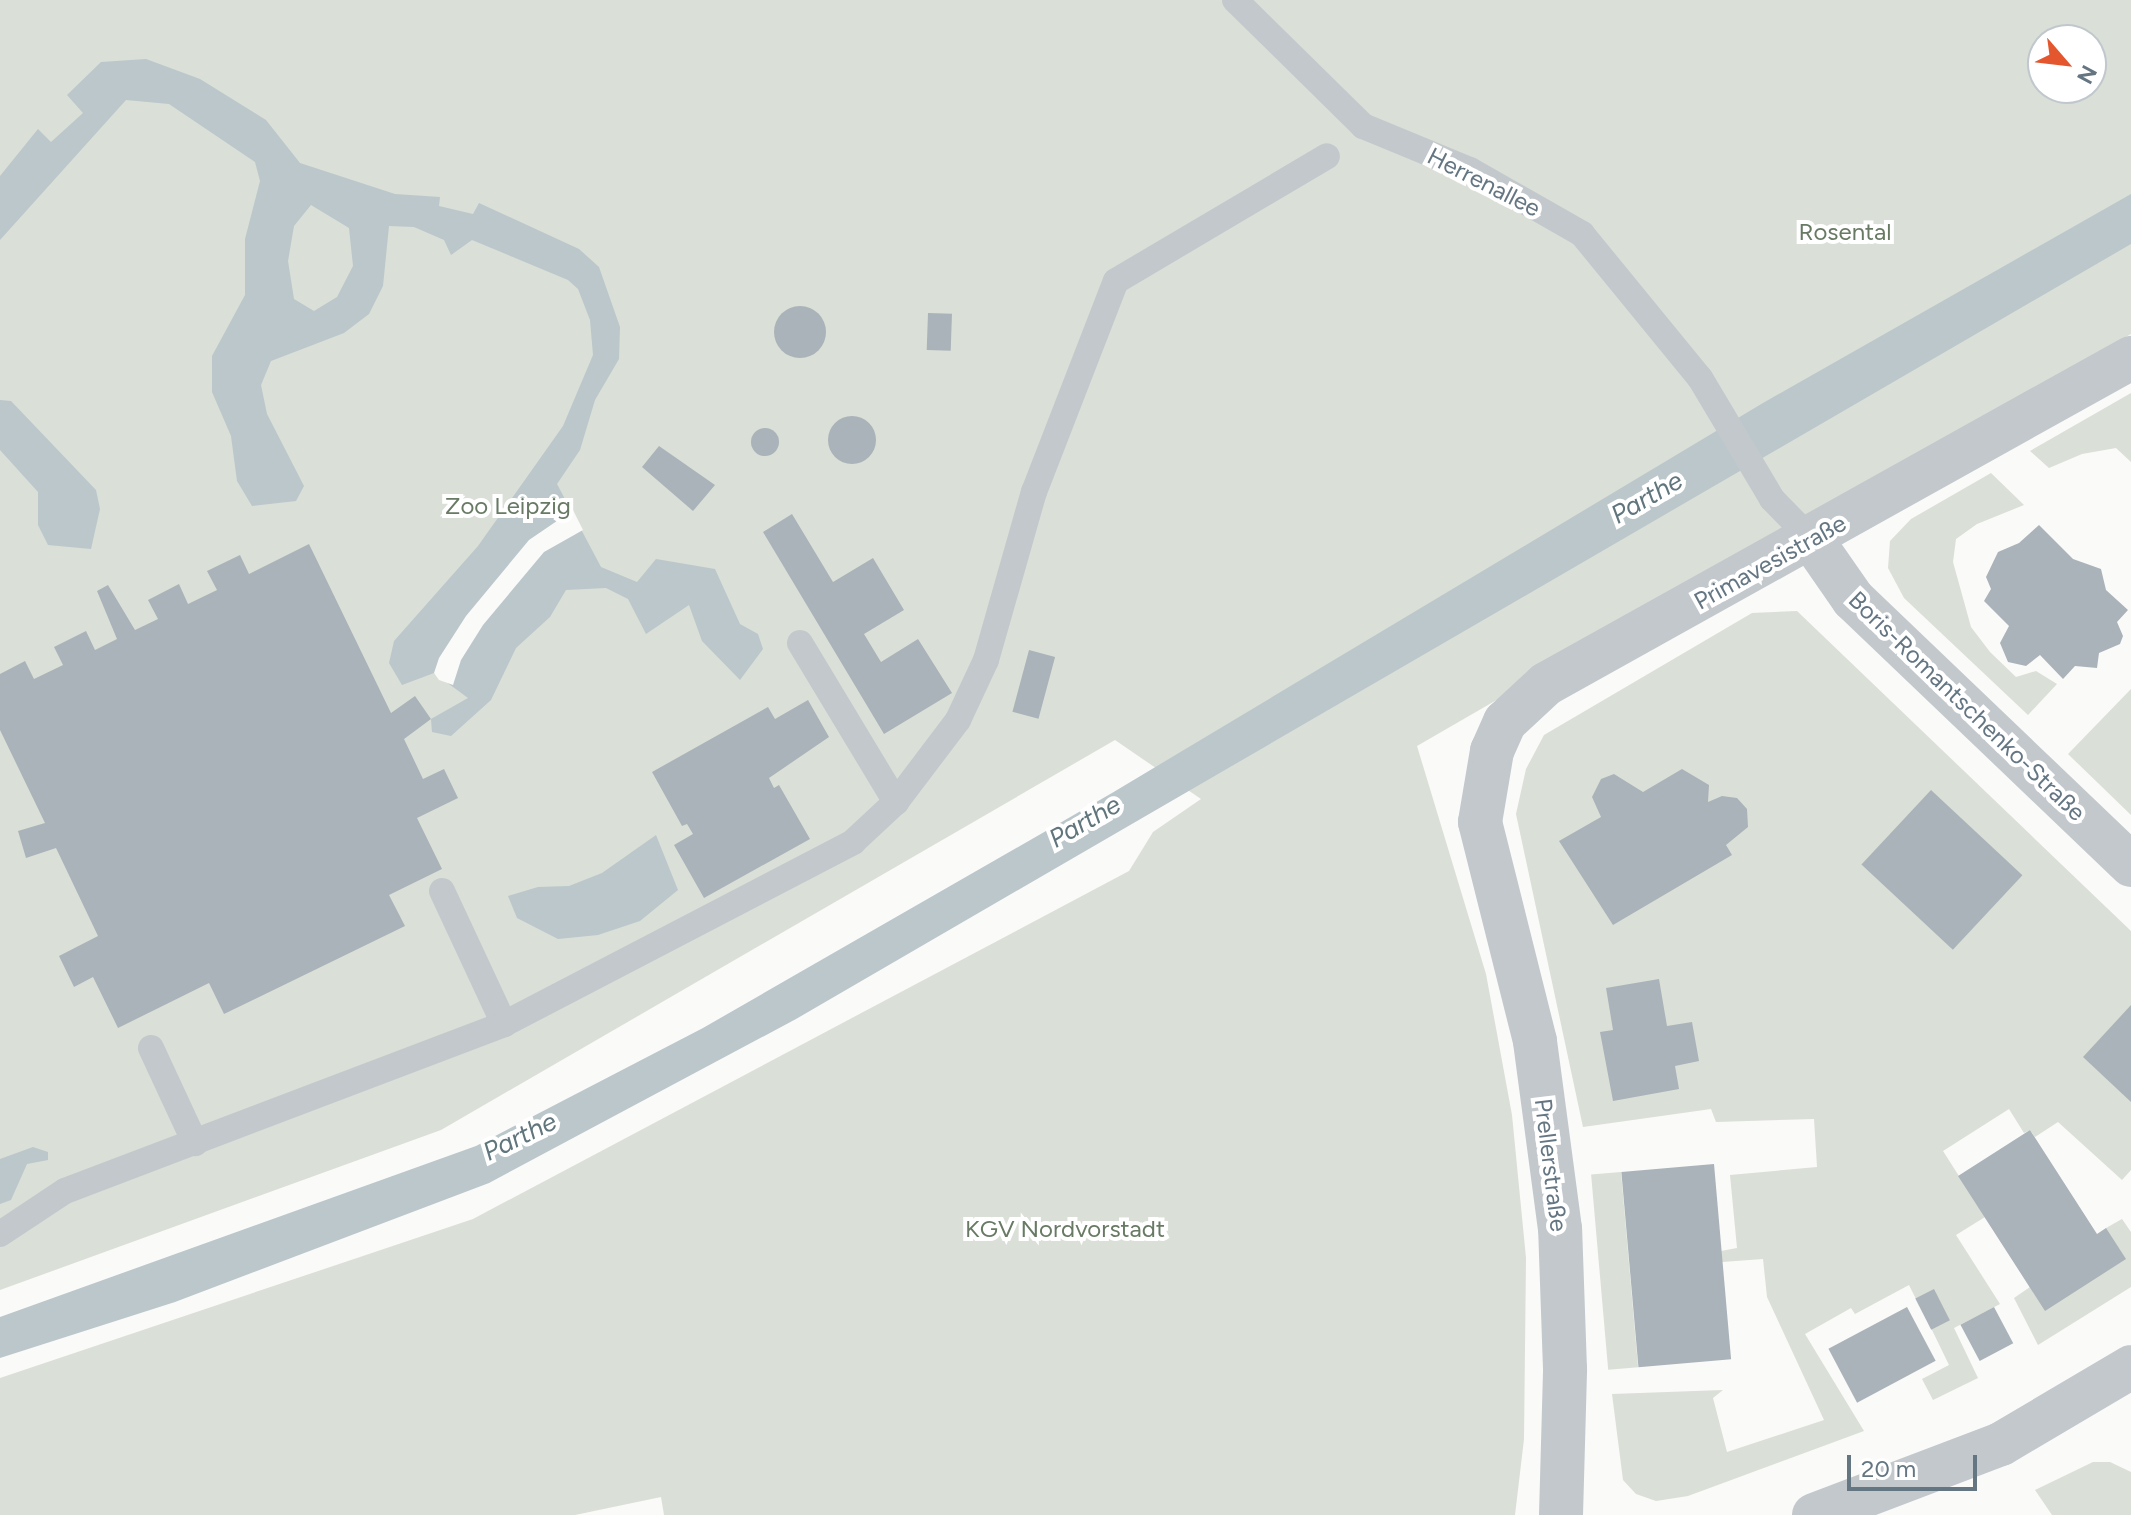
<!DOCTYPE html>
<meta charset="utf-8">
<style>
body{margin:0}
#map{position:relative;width:2131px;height:1515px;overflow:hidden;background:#fafaf8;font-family:Figtree,sans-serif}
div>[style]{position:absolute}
.green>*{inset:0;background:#dadfd7;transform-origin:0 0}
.water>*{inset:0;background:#bbc7cb}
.pier>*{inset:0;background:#fafaf8}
.building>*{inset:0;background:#aab3b9;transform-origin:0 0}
.round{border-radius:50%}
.service>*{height:26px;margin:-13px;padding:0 13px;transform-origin:13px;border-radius:13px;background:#c3c8cc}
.minor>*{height:44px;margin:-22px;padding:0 22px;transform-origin:22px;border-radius:22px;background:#c3c8cc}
span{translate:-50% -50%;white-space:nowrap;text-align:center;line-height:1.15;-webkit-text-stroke:8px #fff;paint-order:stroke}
.street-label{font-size:24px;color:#657683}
.park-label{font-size:24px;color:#687a64}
.water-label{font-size:26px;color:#60757c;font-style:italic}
.north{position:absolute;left:2027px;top:24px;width:80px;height:80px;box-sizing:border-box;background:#fff;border:2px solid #c1c8cd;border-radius:50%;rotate:118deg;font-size:22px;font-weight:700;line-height:32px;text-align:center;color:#657683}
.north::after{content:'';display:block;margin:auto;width:28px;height:36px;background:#e4572e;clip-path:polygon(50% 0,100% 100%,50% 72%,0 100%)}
.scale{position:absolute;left:1847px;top:1455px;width:130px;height:36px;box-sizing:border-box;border:4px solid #657683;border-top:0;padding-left:10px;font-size:24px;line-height:28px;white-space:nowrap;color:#657683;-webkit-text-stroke:6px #fff;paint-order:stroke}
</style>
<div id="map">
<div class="green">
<i style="clip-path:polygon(evenodd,0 0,2131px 0,2131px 334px,1417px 746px,1486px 974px,1512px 1115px,1526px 1258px,1524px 1439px,1515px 1515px,664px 1515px,661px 1497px,575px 1515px,0 1515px,0 1378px,473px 1219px,1129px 871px,1153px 832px,1201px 799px,1115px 740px,441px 1130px,0 1290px,0 0,2043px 40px,2091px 40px,2091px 88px,2043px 88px,2043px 40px)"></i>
<i style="clip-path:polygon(2131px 393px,2131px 462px,2116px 448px,2082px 454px,2049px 468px,2030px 451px)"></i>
<i style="clip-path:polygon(1991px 473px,2024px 505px,1977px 524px,1956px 539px,1953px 562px,1971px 627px,1990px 652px,2016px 677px,2036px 671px,2057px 684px,2028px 715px,1904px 598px,1888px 568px,1890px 541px,1911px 519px)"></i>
<i style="clip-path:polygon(1797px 611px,2131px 931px,2131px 1170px,2122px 1180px,2058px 1122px,2035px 1137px,2030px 1130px,2024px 1133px,2009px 1109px,1943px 1151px,1985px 1217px,1956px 1235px,2000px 1304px,1954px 1328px,1978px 1378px,1933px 1400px,1922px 1379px,1949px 1365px,1932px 1330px,1934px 1290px,1916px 1299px,1909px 1285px,1855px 1314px,1851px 1308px,1805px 1334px,1864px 1431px,1688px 1496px,1656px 1501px,1636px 1494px,1623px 1480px,1612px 1394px,1723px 1390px,1713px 1398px,1727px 1452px,1824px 1420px,1767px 1297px,1763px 1259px,1722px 1262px,1721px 1251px,1737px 1248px,1730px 1175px,1817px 1167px,1814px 1119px,1716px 1122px,1711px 1109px,1583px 1127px,1516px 814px,1526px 769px,1544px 735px,1752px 613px)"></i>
<i style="clip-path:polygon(2131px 689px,2131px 815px,2068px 754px)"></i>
<i style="left:1621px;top:1172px;width:196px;height:30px;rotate:85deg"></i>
<i style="clip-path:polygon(2122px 1219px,2131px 1232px,2131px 1287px,2038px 1345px,2014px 1298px,2030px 1287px,2045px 1310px,2106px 1228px)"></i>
<i style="clip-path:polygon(2093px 1462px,2110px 1462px,2131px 1472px,2131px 1515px,2052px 1515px,2035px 1490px)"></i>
</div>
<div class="water">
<i style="clip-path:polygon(evenodd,146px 59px,200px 79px,266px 120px,300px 163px,395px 194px,440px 197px,439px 206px,473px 214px,479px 203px,579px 249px,599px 267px,620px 327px,619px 359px,595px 400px,580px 450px,557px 484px,601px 567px,637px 582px,656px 559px,715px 569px,740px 624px,758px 634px,763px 649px,740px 680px,702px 641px,689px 605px,646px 634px,628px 599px,606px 588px,566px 590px,550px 617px,516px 648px,491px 700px,451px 736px,432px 732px,431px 719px,468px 698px,434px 673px,402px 685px,389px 663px,394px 641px,478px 546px,563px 426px,593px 355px,590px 320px,578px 289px,568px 280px,472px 240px,451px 255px,444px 240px,414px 227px,389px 226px,383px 286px,369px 314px,344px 333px,271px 361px,261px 385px,267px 414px,304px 486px,296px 501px,252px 506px,237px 481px,231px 436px,212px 392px,212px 356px,245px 295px,245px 239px,260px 181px,255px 162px,169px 104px,126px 100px,0 240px,0 176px,38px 129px,51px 142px,83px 113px,67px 95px,101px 62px,146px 59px,311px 205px,349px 228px,353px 266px,337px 297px,314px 311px,294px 299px,288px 261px,294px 226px,311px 205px)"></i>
<i style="clip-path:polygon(2131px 194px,2131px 244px,796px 1019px,489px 1183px,175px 1302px,0 1358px,0 1317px,476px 1146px,703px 1028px,1112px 793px,1763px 403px)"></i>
<i style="clip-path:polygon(0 400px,11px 401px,96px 490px,100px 509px,91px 549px,48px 545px,38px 525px,38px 492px,0 450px)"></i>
<i style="clip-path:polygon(656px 835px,678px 890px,640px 921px,598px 935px,558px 939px,517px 918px,508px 896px,538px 887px,569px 886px,602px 873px)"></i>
<i style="clip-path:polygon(33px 1147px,48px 1152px,48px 1160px,27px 1164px,11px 1200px,0 1204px,0 1159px)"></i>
</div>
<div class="pier">
<i style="clip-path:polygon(573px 510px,583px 530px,544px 552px,483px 625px,461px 660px,453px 685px,439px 680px,434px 673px,439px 658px,466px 616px,529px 540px)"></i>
</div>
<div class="building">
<i class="round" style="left:774px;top:306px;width:52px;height:52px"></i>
<i style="left:928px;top:313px;width:24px;height:37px;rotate:2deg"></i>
<i class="round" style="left:828px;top:416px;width:48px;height:48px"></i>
<i class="round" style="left:751px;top:428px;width:28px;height:28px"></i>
<i style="clip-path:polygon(659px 446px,715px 485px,693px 511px,642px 467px)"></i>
<i style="clip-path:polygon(792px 514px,833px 582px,873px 558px,904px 610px,864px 634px,881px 662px,918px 639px,952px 693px,884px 734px,763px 532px)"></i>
<i style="clip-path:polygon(2039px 525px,2073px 559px,2101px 569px,2106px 590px,2128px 610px,2117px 622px,2123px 636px,2120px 644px,2099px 653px,2097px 668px,2075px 666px,2063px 679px,2040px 655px,2026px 666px,2008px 662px,2000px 643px,2009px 626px,1984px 601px,1991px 589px,1986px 577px,1998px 552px,2019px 543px)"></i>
<i style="clip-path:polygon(309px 544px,391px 713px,415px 696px,431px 719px,404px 739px,423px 779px,444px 769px,458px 798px,417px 818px,442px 869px,389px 895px,405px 926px,224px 1014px,209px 983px,118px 1028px,93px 977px,74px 987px,59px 956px,98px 936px,56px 848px,26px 858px,18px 831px,45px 823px,0 730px,0 674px,25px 661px,34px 679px,63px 665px,54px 647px,86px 631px,95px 650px,117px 639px,97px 591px,108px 585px,135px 630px,158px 619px,148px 600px,179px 584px,188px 604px,217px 590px,207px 571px,240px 555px,249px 574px)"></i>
<i style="left:1029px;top:650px;width:27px;height:64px;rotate:15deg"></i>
<i style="clip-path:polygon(808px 700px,829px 737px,769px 778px,774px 788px,779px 785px,810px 839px,704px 898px,674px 845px,693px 834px,687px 824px,682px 826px,652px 772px,768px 707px,775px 719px)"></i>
<i style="clip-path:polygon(1682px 769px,1709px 785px,1708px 802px,1722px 796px,1737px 798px,1747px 809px,1748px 827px,1726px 845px,1732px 855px,1613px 925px,1559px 841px,1601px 817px,1592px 797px,1601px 779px,1614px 774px,1643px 792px)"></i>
<i style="left:1931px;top:790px;width:125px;height:102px;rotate:43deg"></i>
<i style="clip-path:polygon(1659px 979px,1667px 1026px,1692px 1022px,1699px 1061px,1675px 1066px,1679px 1089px,1613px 1101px,1600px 1032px,1613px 1030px,1606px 988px)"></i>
<i style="clip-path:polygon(2131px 1005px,2131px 1102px,2083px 1057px)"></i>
<i style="clip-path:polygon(2030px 1130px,2097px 1234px,2106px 1228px,2126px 1259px,2045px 1311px,1958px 1176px)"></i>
<i style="left:1714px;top:1164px;width:196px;height:93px;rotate:85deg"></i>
<i style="left:1934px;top:1289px;width:35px;height:21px;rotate:63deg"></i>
<i style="left:1907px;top:1307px;width:61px;height:89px;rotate:62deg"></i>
<i style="left:1994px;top:1307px;width:41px;height:38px;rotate:62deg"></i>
</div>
<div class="service">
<i style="left:1235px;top:0;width:180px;rotate:44.5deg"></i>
<i style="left:1363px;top:126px;width:116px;rotate:22.4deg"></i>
<i style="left:1470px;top:170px;width:129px;rotate:29.7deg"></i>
<i style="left:1582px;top:234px;width:186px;rotate:50.7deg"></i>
<i style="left:1700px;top:378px;width:141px;rotate:59.2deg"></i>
<i style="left:1772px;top:499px;width:57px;rotate:45.7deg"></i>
<i style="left:800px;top:643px;width:186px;rotate:58.9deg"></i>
<i style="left:442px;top:891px;width:147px;rotate:65deg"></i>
<i style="left:151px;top:1048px;width:105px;rotate:65.1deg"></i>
<i style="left:0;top:1234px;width:78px;rotate:-33.5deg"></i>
<i style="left:65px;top:1191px;width:470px;rotate:-20.8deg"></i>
<i style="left:504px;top:1024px;width:394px;rotate:-27.5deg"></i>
<i style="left:853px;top:842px;width:59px;rotate:-42.9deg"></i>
<i style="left:896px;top:802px;width:103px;rotate:-52.9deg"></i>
<i style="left:958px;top:720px;width:66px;rotate:-65deg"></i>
<i style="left:986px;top:660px;width:175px;rotate:-74.1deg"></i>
<i style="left:1034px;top:492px;width:226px;rotate:-68.8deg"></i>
<i style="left:1116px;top:281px;width:245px;rotate:-30.6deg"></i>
</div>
<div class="minor">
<i style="left:1812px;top:540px;width:72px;rotate:55.2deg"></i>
<i style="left:1853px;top:599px;width:385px;rotate:43.7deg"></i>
<i style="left:1561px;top:1515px;width:146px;rotate:-88.4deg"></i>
<i style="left:1565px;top:1369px;width:140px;rotate:-92deg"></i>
<i style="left:1560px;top:1229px;width:190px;rotate:-97.6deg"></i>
<i style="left:1535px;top:1041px;width:226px;rotate:-104.1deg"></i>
<i style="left:1480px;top:822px;width:72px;rotate:-80.4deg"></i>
<i style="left:1492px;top:751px;width:32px;rotate:-66deg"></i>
<i style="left:1505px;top:722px;width:56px;rotate:-42.8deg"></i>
<i style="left:1546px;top:684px;width:670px;rotate:-29.13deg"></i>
<i style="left:1814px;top:1515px;width:200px;rotate:-20.8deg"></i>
<i style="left:2001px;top:1444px;width:151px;rotate:-30.6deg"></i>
</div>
<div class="street-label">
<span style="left:1484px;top:182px;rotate:27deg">Herrenallee</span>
<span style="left:1770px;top:562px;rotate:-29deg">Primavesistraße</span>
<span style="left:1967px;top:706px;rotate:44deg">Boris-Romantschenko-Straße</span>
<span style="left:1551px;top:1165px;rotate:83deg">Prellerstraße</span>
</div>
<div class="park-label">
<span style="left:1845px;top:232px">Rosental</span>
<span style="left:508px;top:506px">Zoo Leipzig</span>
<span style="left:1065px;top:1229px">KGV Nordvorstadt</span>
</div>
<div class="water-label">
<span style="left:1647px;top:498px;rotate:-30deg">Parthe</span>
<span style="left:1085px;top:822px;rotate:-30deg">Parthe</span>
<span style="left:520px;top:1137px;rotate:-26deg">Parthe</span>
</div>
<div class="north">N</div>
<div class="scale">20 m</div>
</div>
